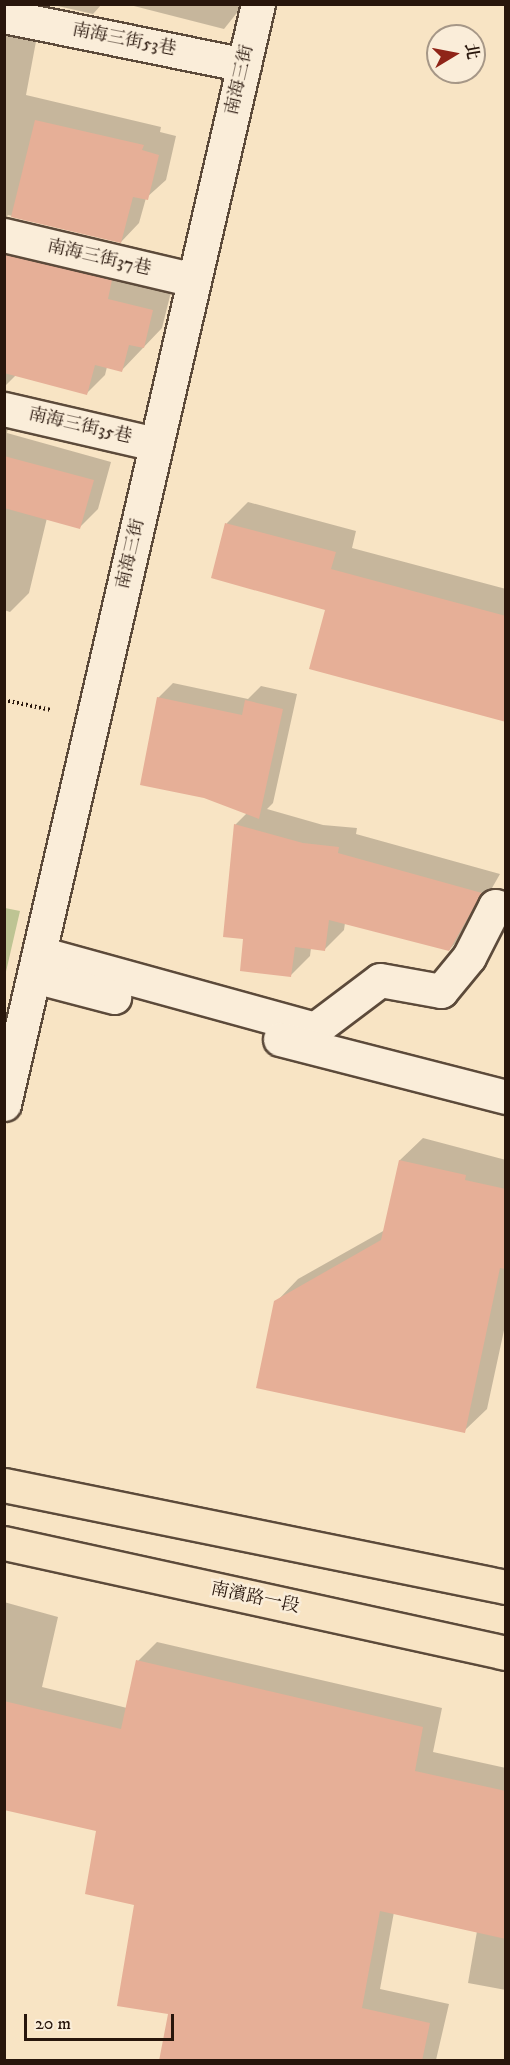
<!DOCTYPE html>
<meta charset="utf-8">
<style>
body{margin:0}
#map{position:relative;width:510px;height:2065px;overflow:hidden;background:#f8e4c4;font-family:"IM FELL DW Pica","Noto Serif TC",serif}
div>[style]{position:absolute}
.green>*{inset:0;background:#bec493}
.shadow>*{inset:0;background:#0003}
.building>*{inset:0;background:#e6af97}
.path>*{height:4px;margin-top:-2px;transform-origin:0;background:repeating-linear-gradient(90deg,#28160c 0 1.5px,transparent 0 4.5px)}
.roads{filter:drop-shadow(2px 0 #5c4a3a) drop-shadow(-2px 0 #5c4a3a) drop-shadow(0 2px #5c4a3a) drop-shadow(0 -2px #5c4a3a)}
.minor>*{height:33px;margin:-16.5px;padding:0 16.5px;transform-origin:16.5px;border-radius:16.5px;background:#faedd9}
.major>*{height:33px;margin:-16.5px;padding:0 16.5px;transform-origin:16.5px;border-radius:16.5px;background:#f8e4c4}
span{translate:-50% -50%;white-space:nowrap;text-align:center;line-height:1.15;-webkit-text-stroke:5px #faedd9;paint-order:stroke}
.street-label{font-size:18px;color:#28160c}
.frame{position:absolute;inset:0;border:6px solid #28160c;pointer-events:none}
.north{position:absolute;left:426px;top:24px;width:60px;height:60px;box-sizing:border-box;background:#faedd9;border:2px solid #a69787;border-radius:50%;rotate:80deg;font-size:16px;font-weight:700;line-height:24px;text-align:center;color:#28160c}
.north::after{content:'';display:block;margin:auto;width:21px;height:27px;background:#8f2418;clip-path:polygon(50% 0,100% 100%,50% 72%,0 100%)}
.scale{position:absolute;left:24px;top:2014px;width:150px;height:27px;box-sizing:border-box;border:3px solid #28160c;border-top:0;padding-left:8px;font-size:18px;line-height:21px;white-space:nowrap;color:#28160c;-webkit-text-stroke:4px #faedd9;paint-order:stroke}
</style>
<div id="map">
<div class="green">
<i style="clip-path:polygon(5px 908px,20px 911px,5px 976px,4px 908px)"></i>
</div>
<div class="shadow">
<i style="clip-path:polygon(4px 4px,40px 20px,26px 95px,161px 127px,160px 132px,176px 136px,166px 180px,146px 198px,139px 223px,121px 242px,8px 215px,4px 220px)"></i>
<i style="clip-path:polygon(49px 4px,102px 4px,93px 14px)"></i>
<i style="clip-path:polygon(126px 4px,244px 4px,224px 29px)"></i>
<i style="clip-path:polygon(4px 222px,130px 262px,125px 281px,171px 292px,162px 328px,122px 370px,107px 367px,105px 375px,87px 393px,17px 374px,4px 387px)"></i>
<i style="clip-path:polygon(4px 396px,13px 406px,7px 433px,111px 462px,98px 509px,80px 527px,47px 518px,29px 593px,10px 612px,4px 610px)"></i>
<i style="clip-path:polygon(248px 502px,356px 531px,352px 548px,506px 589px,506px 720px,327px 609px,213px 577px,227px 523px)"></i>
<i style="clip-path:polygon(173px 683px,248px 699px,261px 686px,297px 694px,273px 803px,267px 809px,323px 825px,357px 828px,356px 834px,500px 874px,468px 930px,449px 950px,345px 923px,344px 930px,325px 949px,311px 948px,310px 956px,291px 975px,235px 825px,247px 813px,158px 698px)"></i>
<i style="clip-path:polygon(423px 1138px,506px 1160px,506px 1321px,487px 1409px,464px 1431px,276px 1302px,298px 1279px,385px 1230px,400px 1160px)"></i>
<i style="clip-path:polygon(4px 1602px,58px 1617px,42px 1687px,127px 1708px,138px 1661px,157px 1642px,442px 1708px,433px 1752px,506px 1768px,506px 1990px,468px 1983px,477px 1931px,394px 1912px,380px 1989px,449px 2004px,436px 2060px,160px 2060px,170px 2013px,135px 1903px,97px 1830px,4px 1808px)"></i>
</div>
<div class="building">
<i style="clip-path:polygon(35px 120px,144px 145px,142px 150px,159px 155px,148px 200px,133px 197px,121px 243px,11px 217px)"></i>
<i style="clip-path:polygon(4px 254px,112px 280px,108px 299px,153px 310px,144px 348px,129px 345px,122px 372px,95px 365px,87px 395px,4px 373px)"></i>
<i style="clip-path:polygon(4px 456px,94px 480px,80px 529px,4px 508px)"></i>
<i style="clip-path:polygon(225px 523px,336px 552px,331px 569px,506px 616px,506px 722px,309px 669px,325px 610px,211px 578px)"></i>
<i style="clip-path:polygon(157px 697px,242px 715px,245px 700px,283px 709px,259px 819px,204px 798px,140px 785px)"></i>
<i style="clip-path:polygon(234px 824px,303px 843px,339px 847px,338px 853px,482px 893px,449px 951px,329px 920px,325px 951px,295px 947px,291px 977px,240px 971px,243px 939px,223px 937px)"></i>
<i style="clip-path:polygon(399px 1160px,466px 1175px,465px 1180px,506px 1189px,506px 1269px,500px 1268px,465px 1433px,256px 1388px,274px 1301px,381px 1240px)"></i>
<i style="clip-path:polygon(136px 1660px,423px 1727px,415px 1771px,506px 1791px,506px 1939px,380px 1911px,362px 2008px,430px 2023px,422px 2061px,159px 2061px,168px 2014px,117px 2006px,134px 1905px,85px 1894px,96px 1831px,4px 1810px,4px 1701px,121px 1729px)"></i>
</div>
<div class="path">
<i style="left:4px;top:700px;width:48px;rotate:12deg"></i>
</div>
<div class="roads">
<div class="minor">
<i style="left:4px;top:16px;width:245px;rotate:11.5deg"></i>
<i style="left:4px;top:235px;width:195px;rotate:13.3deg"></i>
<i style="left:4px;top:409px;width:156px;rotate:13deg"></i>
<i style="left:39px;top:953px;width:286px;rotate:15.4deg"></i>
<i style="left:315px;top:1029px;width:81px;rotate:-37deg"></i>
<i style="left:380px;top:980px;width:62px;rotate:10.2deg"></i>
<i style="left:441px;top:991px;width:44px;rotate:-50.5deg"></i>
<i style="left:469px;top:957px;width:57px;rotate:-63deg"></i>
<i style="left:495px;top:906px;width:11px;rotate:15deg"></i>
<i style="left:34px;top:976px;width:83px;rotate:14.7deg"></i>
<i style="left:280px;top:1039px;width:233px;rotate:14.4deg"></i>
<i style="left:4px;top:1104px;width:1129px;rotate:-77deg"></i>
</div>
<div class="major">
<i style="left:4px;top:1485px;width:512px;rotate:11.49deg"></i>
<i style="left:4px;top:1543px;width:514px;rotate:12.36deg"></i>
</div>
</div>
<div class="street-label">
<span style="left:124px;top:40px;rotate:11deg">南海三街53巷</span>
<span style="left:240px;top:80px;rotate:-77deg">南海三街</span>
<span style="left:99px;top:258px;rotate:13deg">南海三街37巷</span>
<span style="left:80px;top:426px;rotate:13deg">南海三街35巷</span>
<span style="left:131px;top:554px;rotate:-77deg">南海三街</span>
<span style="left:255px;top:1598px;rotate:12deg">南濱路一段</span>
</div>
<div class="frame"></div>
<div class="north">北</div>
<div class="scale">20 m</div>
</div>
